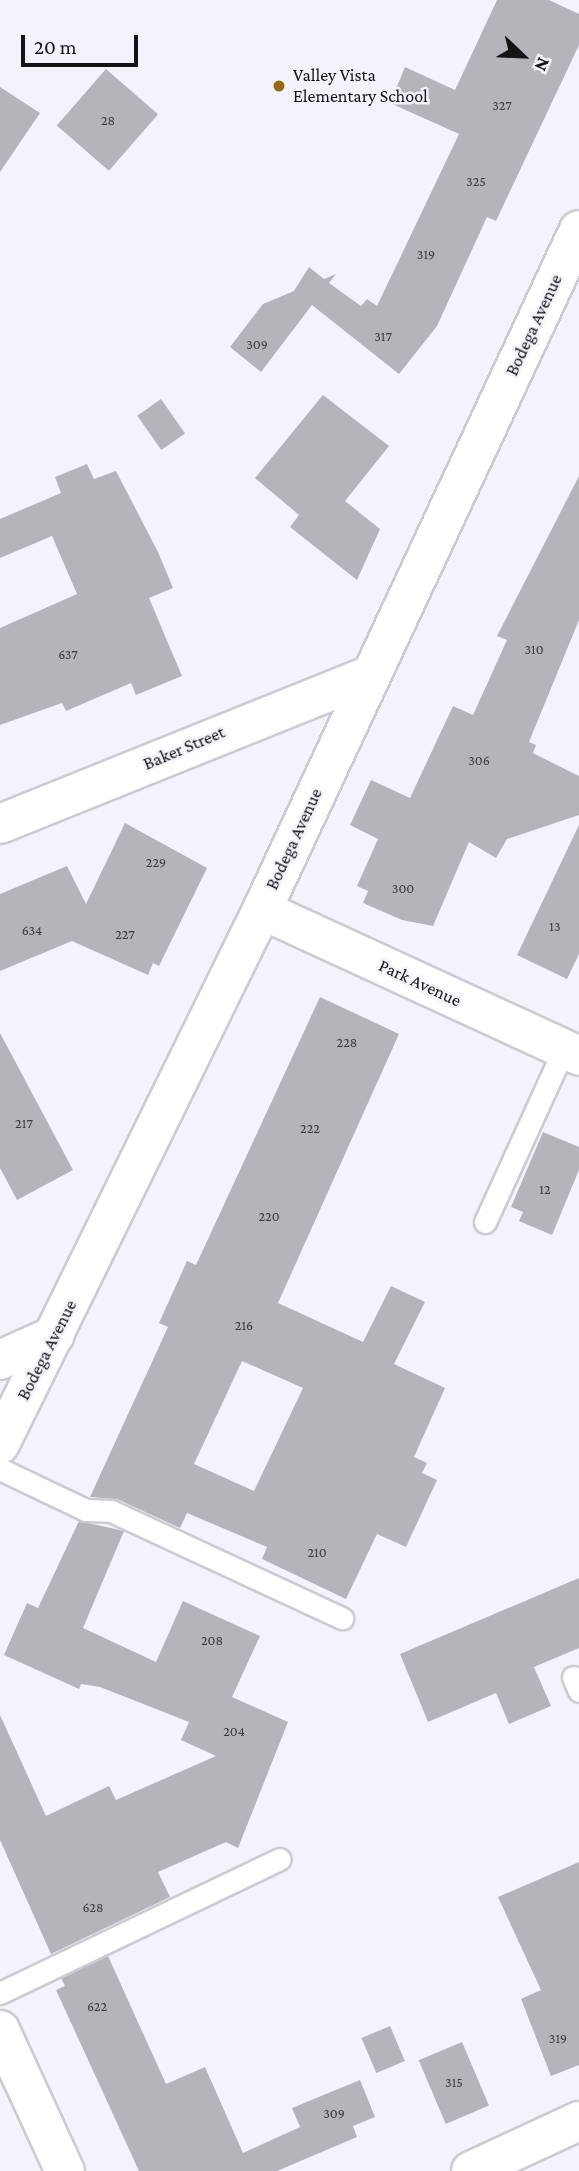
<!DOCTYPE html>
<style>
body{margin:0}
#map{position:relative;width:579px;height:2171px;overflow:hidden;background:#f3f4fb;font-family:"Crimson Pro",serif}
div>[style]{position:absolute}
.building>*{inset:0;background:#b4b4bb;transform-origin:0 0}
.roads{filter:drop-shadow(2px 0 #cbccd3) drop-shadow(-2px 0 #cbccd3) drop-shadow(0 2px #cbccd3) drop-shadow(0 -2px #cbccd3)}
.lane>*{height:21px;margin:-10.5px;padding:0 10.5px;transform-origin:10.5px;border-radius:10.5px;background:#fff}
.street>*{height:38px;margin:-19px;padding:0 19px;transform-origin:19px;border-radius:19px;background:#fff}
.primary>*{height:38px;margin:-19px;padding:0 19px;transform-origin:19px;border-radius:19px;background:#fff}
.dots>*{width:19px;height:19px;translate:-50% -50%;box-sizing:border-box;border:4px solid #f3f4fb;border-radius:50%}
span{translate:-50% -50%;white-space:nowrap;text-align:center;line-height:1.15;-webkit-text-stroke:5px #f3f4fb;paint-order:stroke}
.number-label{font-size:14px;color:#3c3c3f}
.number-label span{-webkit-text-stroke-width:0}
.poi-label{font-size:18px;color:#141416}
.left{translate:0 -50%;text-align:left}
.street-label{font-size:18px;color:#141416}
.north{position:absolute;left:488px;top:21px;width:70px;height:70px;-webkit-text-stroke:5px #f3f4fb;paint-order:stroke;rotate:113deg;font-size:19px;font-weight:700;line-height:28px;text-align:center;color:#141416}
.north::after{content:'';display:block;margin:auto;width:24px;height:32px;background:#141416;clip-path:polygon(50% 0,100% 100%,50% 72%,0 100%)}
.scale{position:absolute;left:21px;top:35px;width:117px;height:32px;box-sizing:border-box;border:4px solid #141416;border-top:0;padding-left:9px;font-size:21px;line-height:24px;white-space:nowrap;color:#141416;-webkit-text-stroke:5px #f3f4fb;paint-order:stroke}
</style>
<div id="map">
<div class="building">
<i style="clip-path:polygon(497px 0,549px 0,579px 14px,579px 45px,496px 221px,487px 217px,437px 326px,399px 374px,312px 305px,261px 372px,230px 347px,263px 304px,294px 291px,309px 267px,324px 279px,336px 274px,329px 283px,361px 306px,367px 299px,377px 306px,459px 134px,390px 103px,405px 67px,455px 90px)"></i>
<i style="left:106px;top:69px;width:69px;height:75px;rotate:41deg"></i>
<i style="clip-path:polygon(0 87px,40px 113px,0 172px)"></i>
<i style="clip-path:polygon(323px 395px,389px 446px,345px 501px,380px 529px,357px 580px,290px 527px,299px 515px,255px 478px)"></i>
<i style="left:161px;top:399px;width:42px;height:29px;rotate:55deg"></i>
<i style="clip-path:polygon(87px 464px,94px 479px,116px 471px,158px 552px,173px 588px,149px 598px,182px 676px,136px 695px,131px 683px,66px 711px,62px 703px,0 725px,0 628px,77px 594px,52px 536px,0 558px,0 519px,61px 493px,55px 477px)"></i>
<i style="clip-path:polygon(579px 476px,579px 620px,529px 742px,536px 745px,533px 753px,579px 776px,579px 815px,507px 839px,496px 858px,469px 842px,433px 926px,402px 920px,363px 903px,368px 891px,357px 886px,378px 839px,350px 825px,371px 780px,410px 798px,453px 706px,473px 715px,507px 640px,497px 636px)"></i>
<i style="clip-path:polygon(125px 823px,207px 868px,159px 966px,153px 963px,148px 975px,72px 941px,0 971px,0 894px,67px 866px,86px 904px)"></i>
<i style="clip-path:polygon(579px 825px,579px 954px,567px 979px,517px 955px)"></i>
<i style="clip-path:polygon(evenodd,320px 997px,399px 1034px,278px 1303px,363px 1342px,391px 1286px,425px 1302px,394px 1364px,445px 1388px,414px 1457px,427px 1463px,422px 1473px,437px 1480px,406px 1547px,377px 1534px,346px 1599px,262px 1559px,267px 1547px,187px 1513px,180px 1528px,117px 1499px,90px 1497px,168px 1327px,159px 1323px,187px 1261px,196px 1265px,320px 997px,242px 1361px,303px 1388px,254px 1491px,194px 1464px,242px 1361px)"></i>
<i style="clip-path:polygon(0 1033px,73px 1170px,17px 1200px,0 1168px)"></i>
<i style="clip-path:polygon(543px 1132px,579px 1147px,579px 1170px,552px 1235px,519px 1221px,523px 1212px,511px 1207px)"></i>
<i style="clip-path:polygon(79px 1521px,124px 1531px,83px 1628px,156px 1662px,183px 1601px,260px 1636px,232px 1697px,288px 1722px,238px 1848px,226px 1842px,158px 1872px,170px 1897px,51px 1954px,0 1840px,0 1715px,46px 1816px,109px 1786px,116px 1800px,216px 1756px,181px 1740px,189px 1722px,100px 1687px,81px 1684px,79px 1689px,4px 1655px,27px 1603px,38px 1608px)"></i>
<i style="clip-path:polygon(579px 1578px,579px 1648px,534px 1667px,551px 1706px,509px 1724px,496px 1693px,428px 1722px,400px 1654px)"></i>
<i style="clip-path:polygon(579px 1862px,579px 2065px,551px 2076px,521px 1999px,541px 1990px,498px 1897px)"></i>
<i style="clip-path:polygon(108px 1956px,166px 2084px,205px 2067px,243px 2153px,300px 2127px,292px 2108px,360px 2080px,375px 2117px,353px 2126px,357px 2137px,277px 2171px,139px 2171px,56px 1990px,65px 1986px,61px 1978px)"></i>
<i style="left:390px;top:2026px;width:38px;height:31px;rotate:67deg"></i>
<i style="left:462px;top:2042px;width:69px;height:47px;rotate:67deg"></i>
</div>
<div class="roads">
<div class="lane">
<i style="left:485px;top:1222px;width:190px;rotate:-65.5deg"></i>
<i style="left:0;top:1469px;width:95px;rotate:25.5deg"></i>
<i style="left:86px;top:1510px;width:25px;rotate:2deg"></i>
<i style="left:111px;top:1511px;width:255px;rotate:24.9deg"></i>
<i style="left:573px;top:1677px;width:15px;rotate:67deg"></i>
<i style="left:0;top:1993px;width:310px;rotate:-25.6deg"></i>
</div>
<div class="street">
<i style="left:0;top:824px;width:398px;rotate:-21.9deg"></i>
<i style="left:262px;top:910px;width:349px;rotate:24.7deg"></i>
<i style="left:0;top:1360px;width:60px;rotate:-24.4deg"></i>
<i style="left:0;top:2030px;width:155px;rotate:65.3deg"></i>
<i style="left:471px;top:2171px;width:119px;rotate:-24.8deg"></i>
</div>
<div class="primary">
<i style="left:0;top:1444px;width:595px;rotate:-63.87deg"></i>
<i style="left:262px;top:910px;width:750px;rotate:-65.01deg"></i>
</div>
</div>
<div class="dots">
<i style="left:279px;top:86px;background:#976717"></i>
</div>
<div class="number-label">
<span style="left:502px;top:105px">327</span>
<span style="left:108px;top:120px">28</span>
<span style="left:476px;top:181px">325</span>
<span style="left:426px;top:254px">319</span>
<span style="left:383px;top:336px">317</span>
<span style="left:257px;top:344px">309</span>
<span style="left:534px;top:649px">310</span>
<span style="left:68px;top:654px">637</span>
<span style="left:479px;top:760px">306</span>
<span style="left:156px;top:862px">229</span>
<span style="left:403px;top:888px">300</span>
<span style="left:555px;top:926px">13</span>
<span style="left:32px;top:930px">634</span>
<span style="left:125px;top:934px">227</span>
<span style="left:347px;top:1042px">228</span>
<span style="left:24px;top:1123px">217</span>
<span style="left:310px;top:1128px">222</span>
<span style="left:545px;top:1189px">12</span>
<span style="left:269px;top:1216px">220</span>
<span style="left:244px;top:1325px">216</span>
<span style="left:317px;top:1552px">210</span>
<span style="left:212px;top:1640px">208</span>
<span style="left:234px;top:1731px">204</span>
<span style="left:93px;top:1907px">628</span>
<span style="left:97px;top:2006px">622</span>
<span style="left:558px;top:2038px">319</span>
<span style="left:454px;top:2082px">315</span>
<span style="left:334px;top:2113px">309</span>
</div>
<div class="poi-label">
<span class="left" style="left:293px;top:86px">Valley Vista<br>Elementary School</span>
</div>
<div class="street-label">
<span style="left:534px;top:325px;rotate:-65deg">Bodega Avenue</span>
<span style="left:184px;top:748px;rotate:-23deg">Baker Street</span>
<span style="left:294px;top:839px;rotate:-65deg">Bodega Avenue</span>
<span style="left:420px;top:983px;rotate:25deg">Park Avenue</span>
<span style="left:47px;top:1350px;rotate:-63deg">Bodega Avenue</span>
</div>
<div class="north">N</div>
<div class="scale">20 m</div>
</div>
